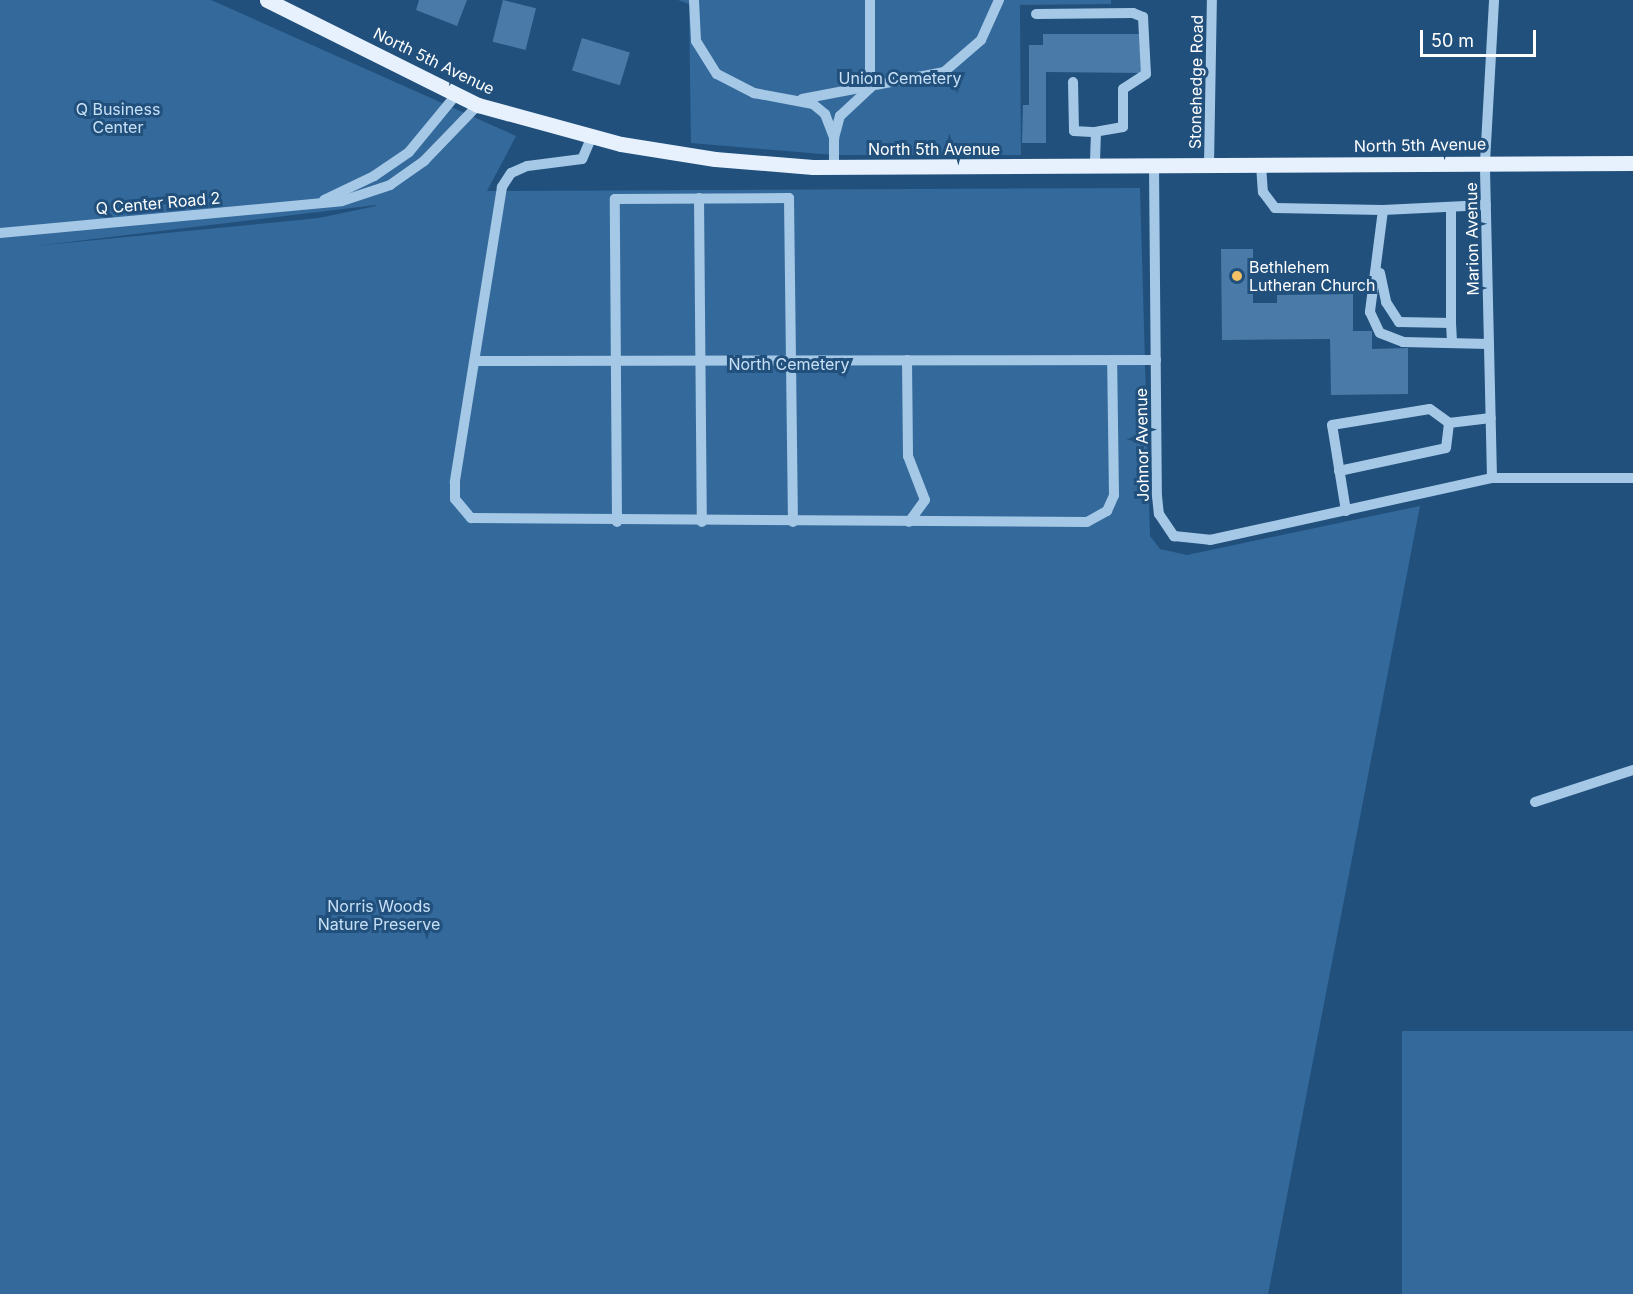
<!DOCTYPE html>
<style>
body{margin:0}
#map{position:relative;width:1633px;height:1294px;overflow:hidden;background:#21507d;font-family:Inter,sans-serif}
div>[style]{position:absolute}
.green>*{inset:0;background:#346a9b;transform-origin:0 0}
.building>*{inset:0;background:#4a7aa7;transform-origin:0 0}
.minor>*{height:10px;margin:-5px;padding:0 5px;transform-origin:5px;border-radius:5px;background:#a5c8e6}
.major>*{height:15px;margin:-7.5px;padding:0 7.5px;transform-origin:7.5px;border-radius:7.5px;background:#e6f1fd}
.dots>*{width:16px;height:16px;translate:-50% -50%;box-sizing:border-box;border:3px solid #21507d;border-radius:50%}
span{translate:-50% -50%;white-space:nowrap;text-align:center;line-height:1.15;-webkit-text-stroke:6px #21507d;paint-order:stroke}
.street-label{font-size:16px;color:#fff}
.park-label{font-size:16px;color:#c8e0f5}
.poi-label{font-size:16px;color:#fff}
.left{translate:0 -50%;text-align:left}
.scale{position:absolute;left:1420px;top:30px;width:116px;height:27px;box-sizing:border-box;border:3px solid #fff;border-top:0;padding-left:8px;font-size:18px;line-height:21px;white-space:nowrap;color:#fff;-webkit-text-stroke:4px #21507d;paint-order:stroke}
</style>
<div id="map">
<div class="green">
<i style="clip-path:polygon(evenodd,0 0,211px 0,516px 136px,487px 191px,1140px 188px,1150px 536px,1160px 549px,1187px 555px,1420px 506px,1268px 1294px,0 1294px,0 0,376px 206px,319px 218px,35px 246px,376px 205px,376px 206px)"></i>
<i style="clip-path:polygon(678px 0,1111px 0,1111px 4px,1020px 5px,1021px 155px,834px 155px,691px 143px,689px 4px)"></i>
<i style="left:1633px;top:1031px;width:263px;height:231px;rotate:90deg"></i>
</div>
<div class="building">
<i style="clip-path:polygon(419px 0,467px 0,457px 26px,416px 10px)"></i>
<i style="left:503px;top:0;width:34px;height:43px;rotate:14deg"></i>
<i style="clip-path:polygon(1043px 34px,1142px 34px,1142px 73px,1046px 72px,1046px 143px,1022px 143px,1023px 105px,1029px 105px,1029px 45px,1043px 45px)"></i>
<i style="left:582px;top:38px;width:50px;height:34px;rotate:17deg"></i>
<i style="clip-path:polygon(1221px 249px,1253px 249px,1253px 303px,1277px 303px,1277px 295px,1353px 294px,1353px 331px,1372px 331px,1372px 349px,1408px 348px,1408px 394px,1331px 395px,1330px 339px,1222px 340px)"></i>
</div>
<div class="minor">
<i style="left:694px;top:0;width:41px;rotate:87.2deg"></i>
<i style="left:696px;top:41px;width:39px;rotate:58deg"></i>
<i style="left:717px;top:74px;width:42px;rotate:27.2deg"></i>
<i style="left:754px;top:93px;width:60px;rotate:10.6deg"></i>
<i style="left:813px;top:104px;width:16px;rotate:40deg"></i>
<i style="left:825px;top:114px;width:26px;rotate:69deg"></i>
<i style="left:1036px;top:14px;width:97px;rotate:-0.6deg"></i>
<i style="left:1133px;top:13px;width:11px;rotate:22deg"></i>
<i style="left:1143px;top:17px;width:57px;rotate:87deg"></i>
<i style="left:1146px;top:74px;width:27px;rotate:147deg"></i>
<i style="left:1123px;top:89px;width:38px;rotate:90deg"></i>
<i style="left:1123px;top:127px;width:27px;rotate:170deg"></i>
<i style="left:1096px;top:132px;width:35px;rotate:92deg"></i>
<i style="left:1073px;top:82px;width:49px;rotate:88.8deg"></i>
<i style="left:1074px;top:131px;width:22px;rotate:3deg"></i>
<i style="left:802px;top:99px;width:145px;rotate:-10.8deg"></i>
<i style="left:944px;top:72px;width:49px;rotate:-40.9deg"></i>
<i style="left:981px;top:40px;width:44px;rotate:-65.8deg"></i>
<i style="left:592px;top:136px;width:25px;rotate:113deg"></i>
<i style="left:582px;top:159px;width:55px;rotate:172.7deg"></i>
<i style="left:527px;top:166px;width:17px;rotate:156deg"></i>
<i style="left:511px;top:173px;width:17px;rotate:123deg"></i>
<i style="left:502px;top:187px;width:299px;rotate:99.1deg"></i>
<i style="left:455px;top:482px;width:17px;rotate:90deg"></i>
<i style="left:455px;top:499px;width:25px;rotate:50deg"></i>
<i style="left:471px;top:518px;width:616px;rotate:0.37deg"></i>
<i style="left:1087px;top:522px;width:23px;rotate:-29deg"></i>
<i style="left:1107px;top:511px;width:17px;rotate:-66deg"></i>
<i style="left:1114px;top:495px;width:135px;rotate:-90.8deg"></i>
<i style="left:1209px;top:165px;width:165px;rotate:-89deg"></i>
<i style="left:1261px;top:165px;width:27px;rotate:86deg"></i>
<i style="left:1263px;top:192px;width:20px;rotate:53deg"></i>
<i style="left:1275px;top:208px;width:108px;rotate:1.1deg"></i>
<i style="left:1383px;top:210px;width:103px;rotate:-2.8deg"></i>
<i style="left:1154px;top:166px;width:330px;rotate:89.5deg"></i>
<i style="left:1157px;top:496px;width:18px;rotate:84deg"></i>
<i style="left:1159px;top:514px;width:27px;rotate:56deg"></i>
<i style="left:1174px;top:536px;width:36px;rotate:6deg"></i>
<i style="left:1210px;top:540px;width:289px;rotate:-12.4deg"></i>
<i style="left:1492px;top:478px;width:141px"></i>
<i style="left:834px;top:167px;width:29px;rotate:-90deg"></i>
<i style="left:834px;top:138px;width:23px;rotate:-75deg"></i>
<i style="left:840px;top:116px;width:41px;rotate:-43deg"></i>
<i style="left:870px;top:88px;width:88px;rotate:-90deg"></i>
<i style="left:699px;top:198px;width:324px;rotate:89.5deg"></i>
<i style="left:324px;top:200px;width:55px;rotate:-25.6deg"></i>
<i style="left:374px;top:176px;width:42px;rotate:-34.4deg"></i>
<i style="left:409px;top:152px;width:74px;rotate:-50.5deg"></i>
<i style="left:1451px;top:207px;width:116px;rotate:90deg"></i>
<i style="left:1383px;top:210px;width:103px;rotate:97.3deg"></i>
<i style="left:1370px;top:312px;width:23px;rotate:65deg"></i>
<i style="left:1380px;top:333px;width:25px;rotate:21deg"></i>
<i style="left:1403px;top:342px;width:86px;rotate:1.3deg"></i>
<i style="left:0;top:233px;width:343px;rotate:-5.3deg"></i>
<i style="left:342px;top:201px;width:51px;rotate:-18.4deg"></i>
<i style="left:390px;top:185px;width:42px;rotate:-35.2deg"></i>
<i style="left:424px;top:161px;width:78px;rotate:-46deg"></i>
<i style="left:1380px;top:273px;width:30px;rotate:78deg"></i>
<i style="left:1386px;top:302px;width:24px;rotate:57deg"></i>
<i style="left:1399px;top:322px;width:52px;rotate:1.1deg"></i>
<i style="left:1451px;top:323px;width:20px;rotate:87deg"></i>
<i style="left:907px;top:360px;width:96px;rotate:89.4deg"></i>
<i style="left:908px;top:456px;width:47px;rotate:68.9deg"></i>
<i style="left:925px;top:500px;width:27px;rotate:126deg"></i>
<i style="left:475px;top:361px;width:681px;rotate:-0.08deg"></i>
<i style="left:1339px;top:471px;width:109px;rotate:-12.1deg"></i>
<i style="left:1446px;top:448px;width:25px;rotate:-83deg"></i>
<i style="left:1492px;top:478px;width:316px;rotate:-91.3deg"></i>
<i style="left:1485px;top:162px;width:162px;rotate:-86.8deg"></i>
<i style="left:1346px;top:511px;width:87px;rotate:-99.2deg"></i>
<i style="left:1332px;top:425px;width:99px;rotate:-9.3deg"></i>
<i style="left:1430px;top:409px;width:24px;rotate:36deg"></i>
<i style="left:1449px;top:423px;width:42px;rotate:-6.8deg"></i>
<i style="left:617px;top:522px;width:323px;rotate:-90.4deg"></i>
<i style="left:615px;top:199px;width:174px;rotate:-0.3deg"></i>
<i style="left:789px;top:198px;width:324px;rotate:89.3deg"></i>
<i style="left:1535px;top:802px;width:103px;rotate:-18.1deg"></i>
</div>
<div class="major">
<i style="left:267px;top:0;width:236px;rotate:26.5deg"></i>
<i style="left:478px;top:105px;width:148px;rotate:15.3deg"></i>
<i style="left:621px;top:144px;width:95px;rotate:9.1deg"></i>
<i style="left:715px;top:159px;width:98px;rotate:4.7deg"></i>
<i style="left:813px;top:167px;width:820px;rotate:-0.28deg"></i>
</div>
<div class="dots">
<i style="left:1237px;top:276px;background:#f3c066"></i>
</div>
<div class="street-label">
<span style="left:434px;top:61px;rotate:26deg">North 5th Avenue</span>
<span style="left:1196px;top:82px;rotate:-89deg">Stonehedge Road</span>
<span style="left:1420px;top:145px;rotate:-1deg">North 5th Avenue</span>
<span style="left:934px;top:149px">North 5th Avenue</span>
<span style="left:158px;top:203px;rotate:-5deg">Q Center Road 2</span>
<span style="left:1472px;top:239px;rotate:-91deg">Marion Avenue</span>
<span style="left:1142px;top:445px;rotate:-91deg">Johnor Avenue</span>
</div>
<div class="park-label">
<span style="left:900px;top:78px">Union Cemetery</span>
<span style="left:118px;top:118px">Q Business<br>Center</span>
<span style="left:789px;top:364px">North Cemetery</span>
<span style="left:379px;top:915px">Norris Woods<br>Nature Preserve</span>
</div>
<div class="poi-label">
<span class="left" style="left:1249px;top:276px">Bethlehem<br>Lutheran Church</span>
</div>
<div class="scale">50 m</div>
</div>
